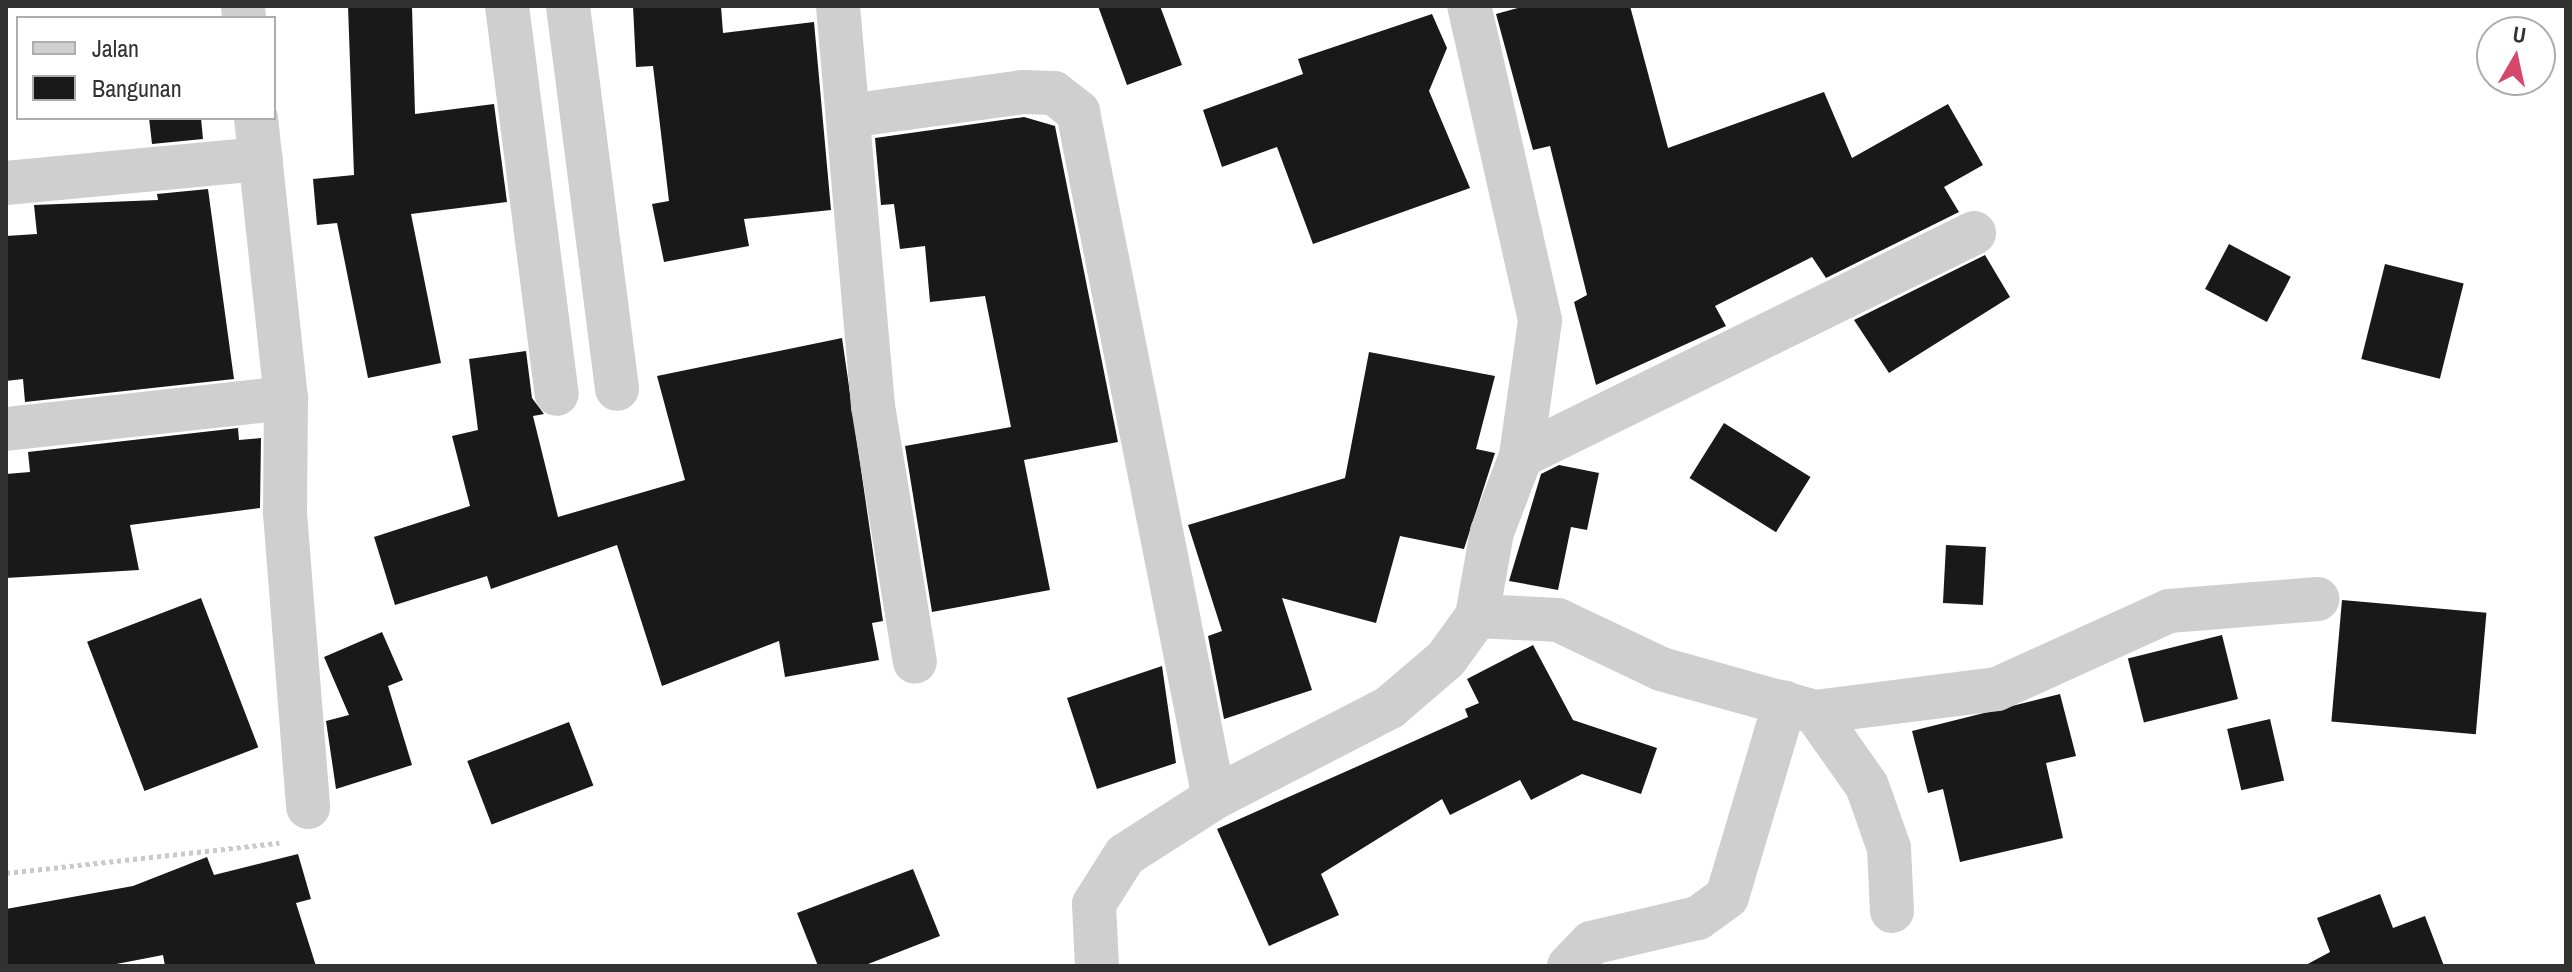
<!DOCTYPE html>
<style>
body{margin:0}
#map{position:relative;width:2572px;height:972px;overflow:hidden;background:#fff;font-family:"Archivo Narrow",sans-serif}
div>[style]{position:absolute}
.building>*{inset:0;background:#191919;transform-origin:0 0}
.path>*{height:5px;margin-top:-2.5px;transform-origin:0;background:repeating-linear-gradient(90deg,#c9c9c9 0 4px,transparent 0 8px)}
.minor>*{height:44px;margin:-22px;padding:0 22px;transform-origin:22px;border-radius:22px;background:#cfcfcf}
span{translate:-50% -50%;white-space:nowrap;text-align:center;line-height:1.15;-webkit-text-stroke:8px #fff;paint-order:stroke}
.frame{position:absolute;inset:0;border:8px solid #323232;pointer-events:none}
.legend{position:absolute;left:16px;top:16px;width:260px;height:104px;box-sizing:border-box;background:#fff;border:2px solid #adadad;margin:0;padding:10px 14px;list-style:none;font-size:24px;color:#323232}
.legend li{display:flex;align-items:center;gap:16px;height:40px}
.legend b{width:40px;border:2px solid #adadad}
.north{position:absolute;left:2476px;top:16px;width:80px;height:80px;box-sizing:border-box;background:#fff;border:2px solid #adadad;border-radius:50%;rotate:9deg;font-size:22px;font-weight:700;line-height:32px;text-align:center;color:#323232}
.north::after{content:'';display:block;margin:auto;width:28px;height:36px;background:#d5486b;clip-path:polygon(50% 0,100% 100%,50% 72%,0 100%)}
</style>
<div id="map">
<div class="building">
<i style="clip-path:polygon(348px 6px,412px 6px,415px 114px,494px 104px,507px 202px,411px 214px,441px 363px,368px 378px,337px 223px,317px 225px,313px 179px,354px 175px)"></i>
<i style="clip-path:polygon(633px 6px,721px 6px,723px 33px,814px 22px,831px 210px,744px 219px,749px 246px,664px 262px,652px 204px,669px 201px,653px 66px,636px 67px)"></i>
<i style="clip-path:polygon(1098px 6px,1160px 6px,1182px 65px,1127px 85px)"></i>
<i style="clip-path:polygon(1525px 6px,1630px 6px,1668px 148px,1824px 92px,1852px 158px,1948px 104px,1983px 165px,1944px 187px,1959px 212px,1826px 278px,1812px 257px,1715px 306px,1726px 326px,1596px 385px,1574px 302px,1587px 295px,1550px 146px,1533px 150px,1496px 14px)"></i>
<i style="clip-path:polygon(1432px 14px,1447px 48px,1429px 91px,1470px 188px,1313px 244px,1277px 147px,1222px 167px,1203px 110px,1303px 74px,1298px 59px)"></i>
<i style="clip-path:polygon(1024px 117px,1055px 126px,1118px 442px,1024px 460px,1050px 590px,932px 612px,905px 446px,1011px 427px,985px 296px,930px 302px,925px 246px,900px 249px,894px 204px,881px 205px,875px 138px)"></i>
<i style="clip-path:polygon(149px 118px,201px 118px,203px 139px,152px 144px)"></i>
<i style="clip-path:polygon(208px 189px,234px 379px,25px 402px,23px 379px,6px 381px,6px 236px,37px 234px,34px 205px,158px 200px,157px 194px)"></i>
<i style="left:2229px;top:244px;width:70px;height:51px;rotate:28deg"></i>
<i style="clip-path:polygon(1985px 255px,2010px 297px,1889px 373px,1854px 320px)"></i>
<i style="left:2385px;top:264px;width:81px;height:98px;rotate:14deg"></i>
<i style="clip-path:polygon(842px 338px,883px 621px,872px 623px,879px 660px,785px 677px,779px 641px,662px 686px,617px 545px,491px 589px,487px 576px,395px 605px,374px 537px,470px 506px,452px 436px,478px 430px,469px 359px,526px 351px,532px 398px,544px 414px,533px 416px,558px 517px,685px 480px,657px 376px)"></i>
<i style="clip-path:polygon(1369px 352px,1495px 376px,1476px 449px,1495px 453px,1464px 549px,1400px 536px,1376px 623px,1282px 598px,1312px 690px,1224px 719px,1208px 636px,1222px 631px,1188px 525px,1345px 478px)"></i>
<i style="left:1724px;top:423px;width:102px;height:65px;rotate:32deg"></i>
<i style="clip-path:polygon(238px 428px,239px 440px,261px 438px,260px 508px,130px 525px,139px 570px,6px 578px,6px 474px,30px 472px,28px 452px)"></i>
<i style="clip-path:polygon(1559px 465px,1599px 473px,1587px 530px,1571px 527px,1558px 590px,1509px 581px,1541px 474px)"></i>
<i style="left:1946px;top:545px;width:40px;height:58px;rotate:3deg"></i>
<i style="left:201px;top:598px;width:160px;height:122px;rotate:69deg"></i>
<i style="left:2342px;top:600px;width:145px;height:122px;rotate:5deg"></i>
<i style="clip-path:polygon(382px 632px,403px 680px,388px 686px,412px 765px,336px 789px,326px 721px,349px 715px,324px 657px)"></i>
<i style="left:2222px;top:635px;width:66px;height:97px;rotate:76deg"></i>
<i style="clip-path:polygon(1533px 645px,1573px 720px,1657px 748px,1641px 794px,1582px 774px,1531px 800px,1520px 780px,1450px 815px,1442px 799px,1321px 874px,1339px 915px,1269px 946px,1217px 829px,1468px 717px,1465px 709px,1479px 703px,1467px 679px)"></i>
<i style="clip-path:polygon(1162px 666px,1176px 763px,1097px 789px,1067px 698px)"></i>
<i style="clip-path:polygon(2060px 694px,2076px 756px,2046px 763px,2063px 838px,1960px 862px,1943px 789px,1928px 793px,1912px 731px)"></i>
<i style="left:2270px;top:719px;width:63px;height:44px;rotate:77deg"></i>
<i style="left:569px;top:722px;width:68px;height:109px;rotate:69deg"></i>
<i style="clip-path:polygon(298px 854px,311px 899px,296px 903px,316px 966px,165px 966px,163px 955px,106px 966px,6px 966px,6px 909px,133px 886px,207px 857px,214px 875px)"></i>
<i style="clip-path:polygon(913px 869px,940px 936px,863px 966px,818px 966px,797px 913px)"></i>
<i style="clip-path:polygon(2380px 894px,2393px 928px,2425px 916px,2444px 966px,2304px 966px,2330px 952px,2317px 918px)"></i>
</div>
<div class="path">
<i style="left:6px;top:873px;width:275px;rotate:-6.3deg"></i>
</div>
<div class="minor">
<i style="left:243px;top:6px;width:12px;rotate:85deg"></i>
<i style="left:507px;top:6px;width:391px;rotate:82.7deg"></i>
<i style="left:568px;top:6px;width:386px;rotate:82.7deg"></i>
<i style="left:838px;top:6px;width:402px;rotate:85deg"></i>
<i style="left:873px;top:406px;width:259px;rotate:80.7deg"></i>
<i style="left:848px;top:116px;width:177px;rotate:-7.8deg"></i>
<i style="left:1023px;top:92px;width:31px;rotate:2deg"></i>
<i style="left:1054px;top:93px;width:31px;rotate:38deg"></i>
<i style="left:1078px;top:112px;width:699px;rotate:78.79deg"></i>
<i style="left:256px;top:118px;width:282px;rotate:83.9deg"></i>
<i style="left:286px;top:398px;width:115px;rotate:90.5deg"></i>
<i style="left:285px;top:513px;width:295px;rotate:85.5deg"></i>
<i style="left:6px;top:183px;width:256px;rotate:-5.4deg"></i>
<i style="left:6px;top:429px;width:282px;rotate:-6.3deg"></i>
<i style="left:1521px;top:456px;width:505px;rotate:-26.21deg"></i>
<i style="left:1477px;top:616px;width:81px;rotate:2.8deg"></i>
<i style="left:1558px;top:620px;width:114px;rotate:25.4deg"></i>
<i style="left:1661px;top:669px;width:160px;rotate:15.6deg"></i>
<i style="left:1815px;top:712px;width:90px;rotate:54.9deg"></i>
<i style="left:1867px;top:786px;width:66px;rotate:70.5deg"></i>
<i style="left:1889px;top:848px;width:63px;rotate:87.3deg"></i>
<i style="left:1815px;top:712px;width:183px;rotate:-7.2deg"></i>
<i style="left:1997px;top:689px;width:189px;rotate:-24.4deg"></i>
<i style="left:2169px;top:611px;width:149px;rotate:-4.6deg"></i>
<i style="left:1097px;top:966px;width:62px;rotate:-92.8deg"></i>
<i style="left:1094px;top:904px;width:58px;rotate:-57.7deg"></i>
<i style="left:1125px;top:855px;width:106px;rotate:-32.6deg"></i>
<i style="left:1214px;top:798px;width:198px;rotate:-27.3deg"></i>
<i style="left:1390px;top:707px;width:74px;rotate:-40.6deg"></i>
<i style="left:1446px;top:659px;width:53px;rotate:-54.2deg"></i>
<i style="left:1477px;top:616px;width:85px;rotate:-79.9deg"></i>
<i style="left:1492px;top:532px;width:81px;rotate:-69.1deg"></i>
<i style="left:1521px;top:456px;width:137px;rotate:-82deg"></i>
<i style="left:1540px;top:320px;width:322px;rotate:-102.7deg"></i>
<i style="left:1569px;top:966px;width:32px;rotate:-46deg"></i>
<i style="left:1591px;top:943px;width:110px;rotate:-13.2deg"></i>
<i style="left:1698px;top:918px;width:36px;rotate:-36deg"></i>
<i style="left:1727px;top:897px;width:203px;rotate:-73.4deg"></i>
</div>
<div class="frame"></div>
<ul class="legend">
<li><b style="height:10px;background:#cfcfcf"></b>Jalan</li>
<li><b style="height:22px;background:#191919"></b>Bangunan</li>
</ul>
<div class="north">U</div>
</div>
